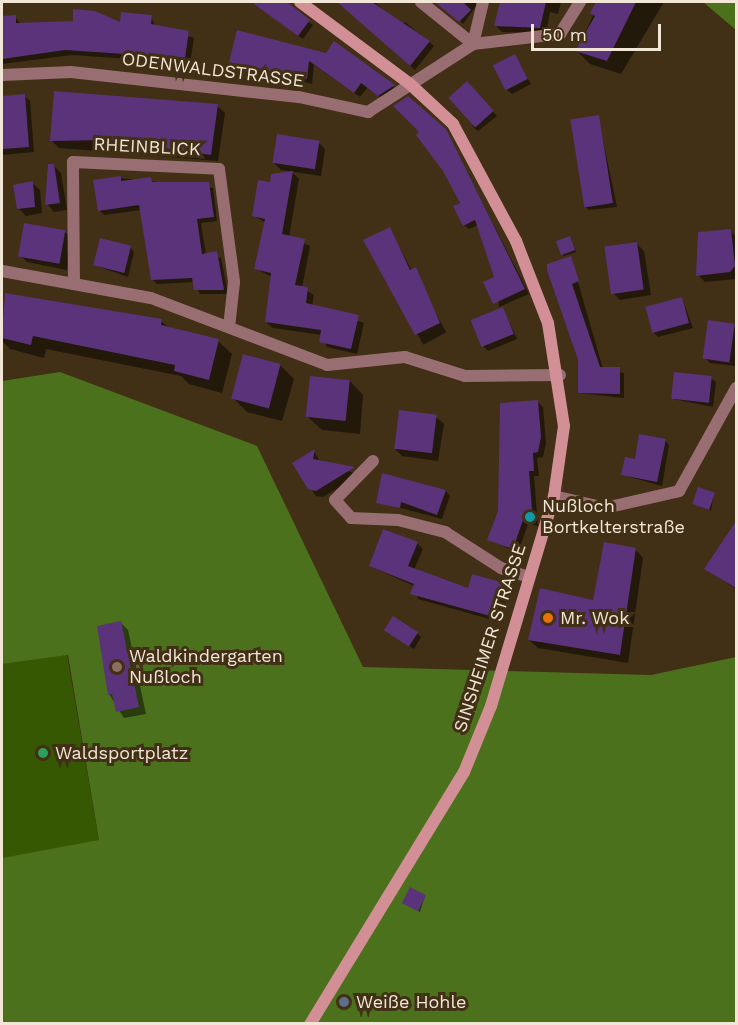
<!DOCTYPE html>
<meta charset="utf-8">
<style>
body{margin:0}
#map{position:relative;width:738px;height:1025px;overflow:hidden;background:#412f16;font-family:"Work Sans",sans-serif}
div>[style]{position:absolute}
.green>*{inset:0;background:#375803}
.forest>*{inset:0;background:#4c711c}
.shadow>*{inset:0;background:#0007;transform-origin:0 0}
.building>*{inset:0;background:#5a337a;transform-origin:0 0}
.street>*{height:12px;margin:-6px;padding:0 6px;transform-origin:6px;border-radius:6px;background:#996e72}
.secondary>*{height:12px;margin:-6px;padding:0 6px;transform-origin:6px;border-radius:6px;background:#d28f95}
.dots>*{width:16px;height:16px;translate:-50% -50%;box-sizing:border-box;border:3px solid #412f16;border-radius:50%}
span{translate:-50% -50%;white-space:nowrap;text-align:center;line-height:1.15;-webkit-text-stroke:6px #412f16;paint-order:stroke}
.street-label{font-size:18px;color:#f2e6d7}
.poi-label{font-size:18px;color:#f2e6d7}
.left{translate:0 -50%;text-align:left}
.frame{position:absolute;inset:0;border:3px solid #f2e6d7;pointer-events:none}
.scale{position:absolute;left:531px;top:24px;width:130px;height:27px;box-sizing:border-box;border:3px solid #f2e6d7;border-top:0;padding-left:8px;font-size:18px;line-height:21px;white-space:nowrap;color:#f2e6d7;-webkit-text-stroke:4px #412f16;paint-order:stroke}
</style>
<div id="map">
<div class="green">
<i style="clip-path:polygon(67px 655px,99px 841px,2px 858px,2px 664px)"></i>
</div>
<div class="forest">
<i style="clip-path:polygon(703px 2px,736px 2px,736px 30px)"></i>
<i style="clip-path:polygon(60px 372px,257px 446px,363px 667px,651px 675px,736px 657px,736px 1023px,2px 1023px,2px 858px,99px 840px,68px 655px,2px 664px,2px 381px)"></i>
</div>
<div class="shadow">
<i style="clip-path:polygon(251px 2px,277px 2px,313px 25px,303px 39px)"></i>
<i style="clip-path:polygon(339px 2px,375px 2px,400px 27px,405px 22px,434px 46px,415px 70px)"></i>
<i style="clip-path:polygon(439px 2px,479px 2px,463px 24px)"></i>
<i style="clip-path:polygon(501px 2px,561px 2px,558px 14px,550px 12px,546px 33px,502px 32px,496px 26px)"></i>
<i style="clip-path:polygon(599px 2px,664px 2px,621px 74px,590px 64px,577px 51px)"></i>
<i style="clip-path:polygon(15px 17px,21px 24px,121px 24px,151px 17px,156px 27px,194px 38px,190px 63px,72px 55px,2px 64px,2px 19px)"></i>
<i style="clip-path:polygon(335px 43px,399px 91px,385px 100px,367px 88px,360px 97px,314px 65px,312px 84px,231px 61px,326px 55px)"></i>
<i style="clip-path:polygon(514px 56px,531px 84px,512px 94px,507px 90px)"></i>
<i style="clip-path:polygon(467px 83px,497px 116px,478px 131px,473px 127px)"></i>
<i style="clip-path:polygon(24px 96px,30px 101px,34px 152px,2px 155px,2px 98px)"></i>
<i style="clip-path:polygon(217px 106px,225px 113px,218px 161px,59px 148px,52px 141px)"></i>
<i style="clip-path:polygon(598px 116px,617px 207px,589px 210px,584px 206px)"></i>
<i style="clip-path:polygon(445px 130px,529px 294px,499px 307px,496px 278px,478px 225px,469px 229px,464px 225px)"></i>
<i style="clip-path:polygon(318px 142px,325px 149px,321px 176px,281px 170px,274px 163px)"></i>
<i style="clip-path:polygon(53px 165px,61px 173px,67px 210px,54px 212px,47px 204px)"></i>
<i style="clip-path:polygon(292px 172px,299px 179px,289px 237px,310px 246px,302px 288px,314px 295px,312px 306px,364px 323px,357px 354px,327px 347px,322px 335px,273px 328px,266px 322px,272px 277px,256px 269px,266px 223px,254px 216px,271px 184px)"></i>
<i style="clip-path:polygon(120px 178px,213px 188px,217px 221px,201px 223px,206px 255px,221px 258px,228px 294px,200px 294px,194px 282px,157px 284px,152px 279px,141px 210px,104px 215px,100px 211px)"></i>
<i style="clip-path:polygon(32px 183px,40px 190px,42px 213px,26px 216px,19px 209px)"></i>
<i style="left:389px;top:229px;width:118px;height:26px;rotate:61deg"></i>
<i style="clip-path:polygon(730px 230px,736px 237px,736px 279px,705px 282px,698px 275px)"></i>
<i style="clip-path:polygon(65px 232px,72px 239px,67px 270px,27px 262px,20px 255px)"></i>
<i style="clip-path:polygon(570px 237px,576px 252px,564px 256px,562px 254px)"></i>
<i style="clip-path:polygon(637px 244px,644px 251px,651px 295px,620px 300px,612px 292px)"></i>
<i style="clip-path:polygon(130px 247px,134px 252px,128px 277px,94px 265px)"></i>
<i style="clip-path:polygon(571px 258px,603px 369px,624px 373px,624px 398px,579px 393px,581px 369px,548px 270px)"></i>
<i style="clip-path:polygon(6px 295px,161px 321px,169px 328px,218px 341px,232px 354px,222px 393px,189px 384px,181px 376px,46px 349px,44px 358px,10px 349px,2px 341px)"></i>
<i style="clip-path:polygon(682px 298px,693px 328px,658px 337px,653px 332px)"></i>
<i style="clip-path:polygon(503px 309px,517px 339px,488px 351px,483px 346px)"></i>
<i style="clip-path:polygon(735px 325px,735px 366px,710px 363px,705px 358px)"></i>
<i style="clip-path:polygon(280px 365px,294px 379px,282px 421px,247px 412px,233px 398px)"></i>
<i style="clip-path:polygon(711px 378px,716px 382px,713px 407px,673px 399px)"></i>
<i style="clip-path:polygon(350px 381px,363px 395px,360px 434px,322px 430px,308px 417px)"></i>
<i style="clip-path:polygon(538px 402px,543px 407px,546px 443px,543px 457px,537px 458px,539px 476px,534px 476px,538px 526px,528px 524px,518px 553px,489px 539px)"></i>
<i style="clip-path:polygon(436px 417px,444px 424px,438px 461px,402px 456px,395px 449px)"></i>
<i style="clip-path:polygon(665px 440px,669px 445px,662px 486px,623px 475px)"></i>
<i style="clip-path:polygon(314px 451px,320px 462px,360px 475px,323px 497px,316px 496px,294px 463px)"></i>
<i style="clip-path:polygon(446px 491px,450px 496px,442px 519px,378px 502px)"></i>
<i style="clip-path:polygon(714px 494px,711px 511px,696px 505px)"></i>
<i style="clip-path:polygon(731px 533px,736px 536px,736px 589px,706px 569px)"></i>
<i style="clip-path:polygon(417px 543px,423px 549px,414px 570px,469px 590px,503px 584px,509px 590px,500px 622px,418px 599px,414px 586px,370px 566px)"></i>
<i style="clip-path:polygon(635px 549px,643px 558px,628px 663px,538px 648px,529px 640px,594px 602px)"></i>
<i style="clip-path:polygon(121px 623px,128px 630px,146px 714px,124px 718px,109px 694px)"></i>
<i style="clip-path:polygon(386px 631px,417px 633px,421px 637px,414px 649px)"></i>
<i style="clip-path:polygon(425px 896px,420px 912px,406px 904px)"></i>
</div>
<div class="building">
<i style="clip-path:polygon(251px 2px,287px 2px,310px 20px,298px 36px)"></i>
<i style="clip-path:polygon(337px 2px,372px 2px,430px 41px,410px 66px)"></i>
<i style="clip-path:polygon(435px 2px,463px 2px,471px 10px,459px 22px)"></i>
<i style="clip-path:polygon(500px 2px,546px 2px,540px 28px,494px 26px)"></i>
<i style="clip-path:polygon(596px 2px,636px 2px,607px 61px,575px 51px,595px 16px,590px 13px)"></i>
<i style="clip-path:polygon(73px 9px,95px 11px,120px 22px,121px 12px,152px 15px,151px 24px,189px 31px,185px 58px,65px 50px,2px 59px,2px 16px,16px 15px,16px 23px,73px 21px)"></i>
<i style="clip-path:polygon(237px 30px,326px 53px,334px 41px,395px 85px,378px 96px,361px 83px,354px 93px,309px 61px,307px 79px,229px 62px)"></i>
<i style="left:515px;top:54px;width:28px;height:25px;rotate:63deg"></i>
<i style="left:467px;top:81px;width:40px;height:25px;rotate:48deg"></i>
<i style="clip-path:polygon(54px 91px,218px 104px,211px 155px,106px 140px,50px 141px)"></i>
<i style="clip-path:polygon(25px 94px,29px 147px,2px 149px,2px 96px)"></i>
<i style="clip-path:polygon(408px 96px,446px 129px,525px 289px,493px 304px,483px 282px,494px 277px,475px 220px,463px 226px,453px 206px,460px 203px,443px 171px,416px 135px,419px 132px,393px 106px)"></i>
<i style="left:599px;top:115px;width:89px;height:29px;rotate:81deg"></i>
<i style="left:277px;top:134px;width:43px;height:29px;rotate:9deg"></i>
<i style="clip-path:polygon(48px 164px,54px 164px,60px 203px,45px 205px)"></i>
<i style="clip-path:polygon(293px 171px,282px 234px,305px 239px,295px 285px,308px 287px,306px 303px,359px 315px,351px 349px,319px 342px,321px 330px,265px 322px,271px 273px,254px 269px,265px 219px,252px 216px,258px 180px,270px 182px,271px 174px)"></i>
<i style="clip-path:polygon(121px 176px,121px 181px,151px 177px,152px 182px,209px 182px,214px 217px,197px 219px,202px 254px,217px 251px,224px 290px,194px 290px,192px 278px,151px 280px,139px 205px,98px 211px,93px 180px)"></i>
<i style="clip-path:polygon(33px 181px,35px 207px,17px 209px,13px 185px)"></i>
<i style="left:24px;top:223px;width:42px;height:34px;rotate:10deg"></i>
<i style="clip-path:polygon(390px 227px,410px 270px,416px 267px,440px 323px,415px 335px,363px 240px)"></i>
<i style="clip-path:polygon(731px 229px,735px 266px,730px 272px,696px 276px,698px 232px)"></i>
<i style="left:570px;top:236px;width:15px;height:15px;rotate:70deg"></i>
<i style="left:100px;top:238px;width:32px;height:28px;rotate:14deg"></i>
<i style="left:637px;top:242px;width:48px;height:33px;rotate:82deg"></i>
<i style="clip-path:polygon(571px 256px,579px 281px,572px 284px,600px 367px,620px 367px,620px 394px,578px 393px,578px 360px,547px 270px,547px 264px)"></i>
<i style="clip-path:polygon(5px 293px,162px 319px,161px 325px,219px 339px,209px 380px,174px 371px,175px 365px,33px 336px,31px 345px,2px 338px)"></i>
<i style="left:682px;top:297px;width:27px;height:38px;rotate:75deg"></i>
<i style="left:503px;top:307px;width:29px;height:35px;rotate:68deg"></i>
<i style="left:708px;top:320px;width:27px;height:39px;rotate:8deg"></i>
<i style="left:243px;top:354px;width:39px;height:46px;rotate:15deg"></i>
<i style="left:674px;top:372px;width:38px;height:27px;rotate:6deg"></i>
<i style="left:310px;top:376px;width:40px;height:41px;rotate:6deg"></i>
<i style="clip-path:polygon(538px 400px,541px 437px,538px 452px,533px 453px,534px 471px,529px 471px,533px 522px,523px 520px,513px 549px,487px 540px,498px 511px,500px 403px)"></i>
<i style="left:399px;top:410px;width:38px;height:39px;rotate:7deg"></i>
<i style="clip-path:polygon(639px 434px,666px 439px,657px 482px,621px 475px,625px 457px,635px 459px)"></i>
<i style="clip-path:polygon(315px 449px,313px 459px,355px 467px,316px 491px,308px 489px,292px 463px)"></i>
<i style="clip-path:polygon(382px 473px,446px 490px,437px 515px,401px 502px,400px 508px,376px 503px)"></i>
<i style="left:698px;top:487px;width:18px;height:18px;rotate:19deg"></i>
<i style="clip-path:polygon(736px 521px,736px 588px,704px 569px)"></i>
<i style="clip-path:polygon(383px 529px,418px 542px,408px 566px,468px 588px,472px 574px,504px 583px,494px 617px,410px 594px,414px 584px,369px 566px)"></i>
<i style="clip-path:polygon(604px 542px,636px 548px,620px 655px,528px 640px,540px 588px,593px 600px)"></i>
<i style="left:393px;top:616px;width:30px;height:17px;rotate:33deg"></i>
<i style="clip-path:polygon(121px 621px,139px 707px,116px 712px,112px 694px,108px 695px,97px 626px)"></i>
<i style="left:410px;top:887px;width:18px;height:18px;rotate:27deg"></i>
</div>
<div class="street">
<i style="left:421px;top:2px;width:67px;rotate:38.9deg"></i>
<i style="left:473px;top:44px;width:88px;rotate:-6.6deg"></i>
<i style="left:560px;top:34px;width:38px;rotate:-58deg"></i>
<i style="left:2px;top:75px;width:69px;rotate:-2.5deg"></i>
<i style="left:71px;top:72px;width:229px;rotate:6.3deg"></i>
<i style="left:299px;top:97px;width:71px;rotate:12.3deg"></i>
<i style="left:368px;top:112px;width:125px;rotate:-32.9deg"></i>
<i style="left:473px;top:44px;width:43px;rotate:-76.6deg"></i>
<i style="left:2px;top:271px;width:151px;rotate:10.3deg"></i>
<i style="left:151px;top:298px;width:188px;rotate:20.8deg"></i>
<i style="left:327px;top:365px;width:78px;rotate:-5.9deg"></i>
<i style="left:405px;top:357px;width:63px;rotate:17.6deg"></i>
<i style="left:465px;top:376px;width:95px;rotate:-0.6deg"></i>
<i style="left:74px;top:284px;width:122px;rotate:-90.5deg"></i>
<i style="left:73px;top:162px;width:146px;rotate:2.7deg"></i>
<i style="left:219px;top:169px;width:114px;rotate:82.4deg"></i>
<i style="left:234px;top:282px;width:45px;rotate:96.3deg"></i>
<i style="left:373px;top:461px;width:54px;rotate:134.3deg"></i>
<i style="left:335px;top:500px;width:24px;rotate:48deg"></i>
<i style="left:351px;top:518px;width:47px;rotate:2.4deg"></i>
<i style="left:398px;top:520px;width:49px;rotate:14.3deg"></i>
<i style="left:445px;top:532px;width:67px;rotate:32.7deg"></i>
<i style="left:501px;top:568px;width:28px;rotate:18deg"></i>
<i style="left:554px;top:496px;width:52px;rotate:13.2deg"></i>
<i style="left:605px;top:508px;width:76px;rotate:-12.9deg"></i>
<i style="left:679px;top:491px;width:118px;rotate:-61deg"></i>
</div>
<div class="secondary">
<i style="left:300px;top:2px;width:137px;rotate:36.7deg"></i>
<i style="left:410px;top:84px;width:59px;rotate:42.9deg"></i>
<i style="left:453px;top:124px;width:133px;rotate:61.7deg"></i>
<i style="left:516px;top:241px;width:88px;rotate:68.7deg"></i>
<i style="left:548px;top:323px;width:104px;rotate:81.2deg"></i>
<i style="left:564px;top:426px;width:71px;rotate:98.1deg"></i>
<i style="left:554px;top:496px;width:219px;rotate:106.7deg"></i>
<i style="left:491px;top:706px;width:71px;rotate:112.2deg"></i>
<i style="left:464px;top:772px;width:295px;rotate:121.4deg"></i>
</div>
<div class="dots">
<i style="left:530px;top:517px;background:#0f9aa8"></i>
<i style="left:548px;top:618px;background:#e8710a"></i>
<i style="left:117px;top:667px;background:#8d6e63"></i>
<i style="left:43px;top:753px;background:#2e9e5b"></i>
<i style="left:344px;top:1002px;background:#5c6f8a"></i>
</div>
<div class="street-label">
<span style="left:213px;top:70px;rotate:7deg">ODENWALDSTRASSE</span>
<span style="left:147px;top:147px;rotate:3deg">RHEINBLICK</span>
<span style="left:490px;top:638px;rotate:-72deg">SINSHEIMER STRASSE</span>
</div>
<div class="poi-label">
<span class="left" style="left:542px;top:517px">Nußloch<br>Bortkelterstraße</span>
<span class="left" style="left:560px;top:618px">Mr. Wok</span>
<span class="left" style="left:129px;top:667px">Waldkindergarten<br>Nußloch</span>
<span class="left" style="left:55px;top:753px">Waldsportplatz</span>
<span class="left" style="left:356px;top:1002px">Weiße Hohle</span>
</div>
<div class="frame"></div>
<div class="scale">50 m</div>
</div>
